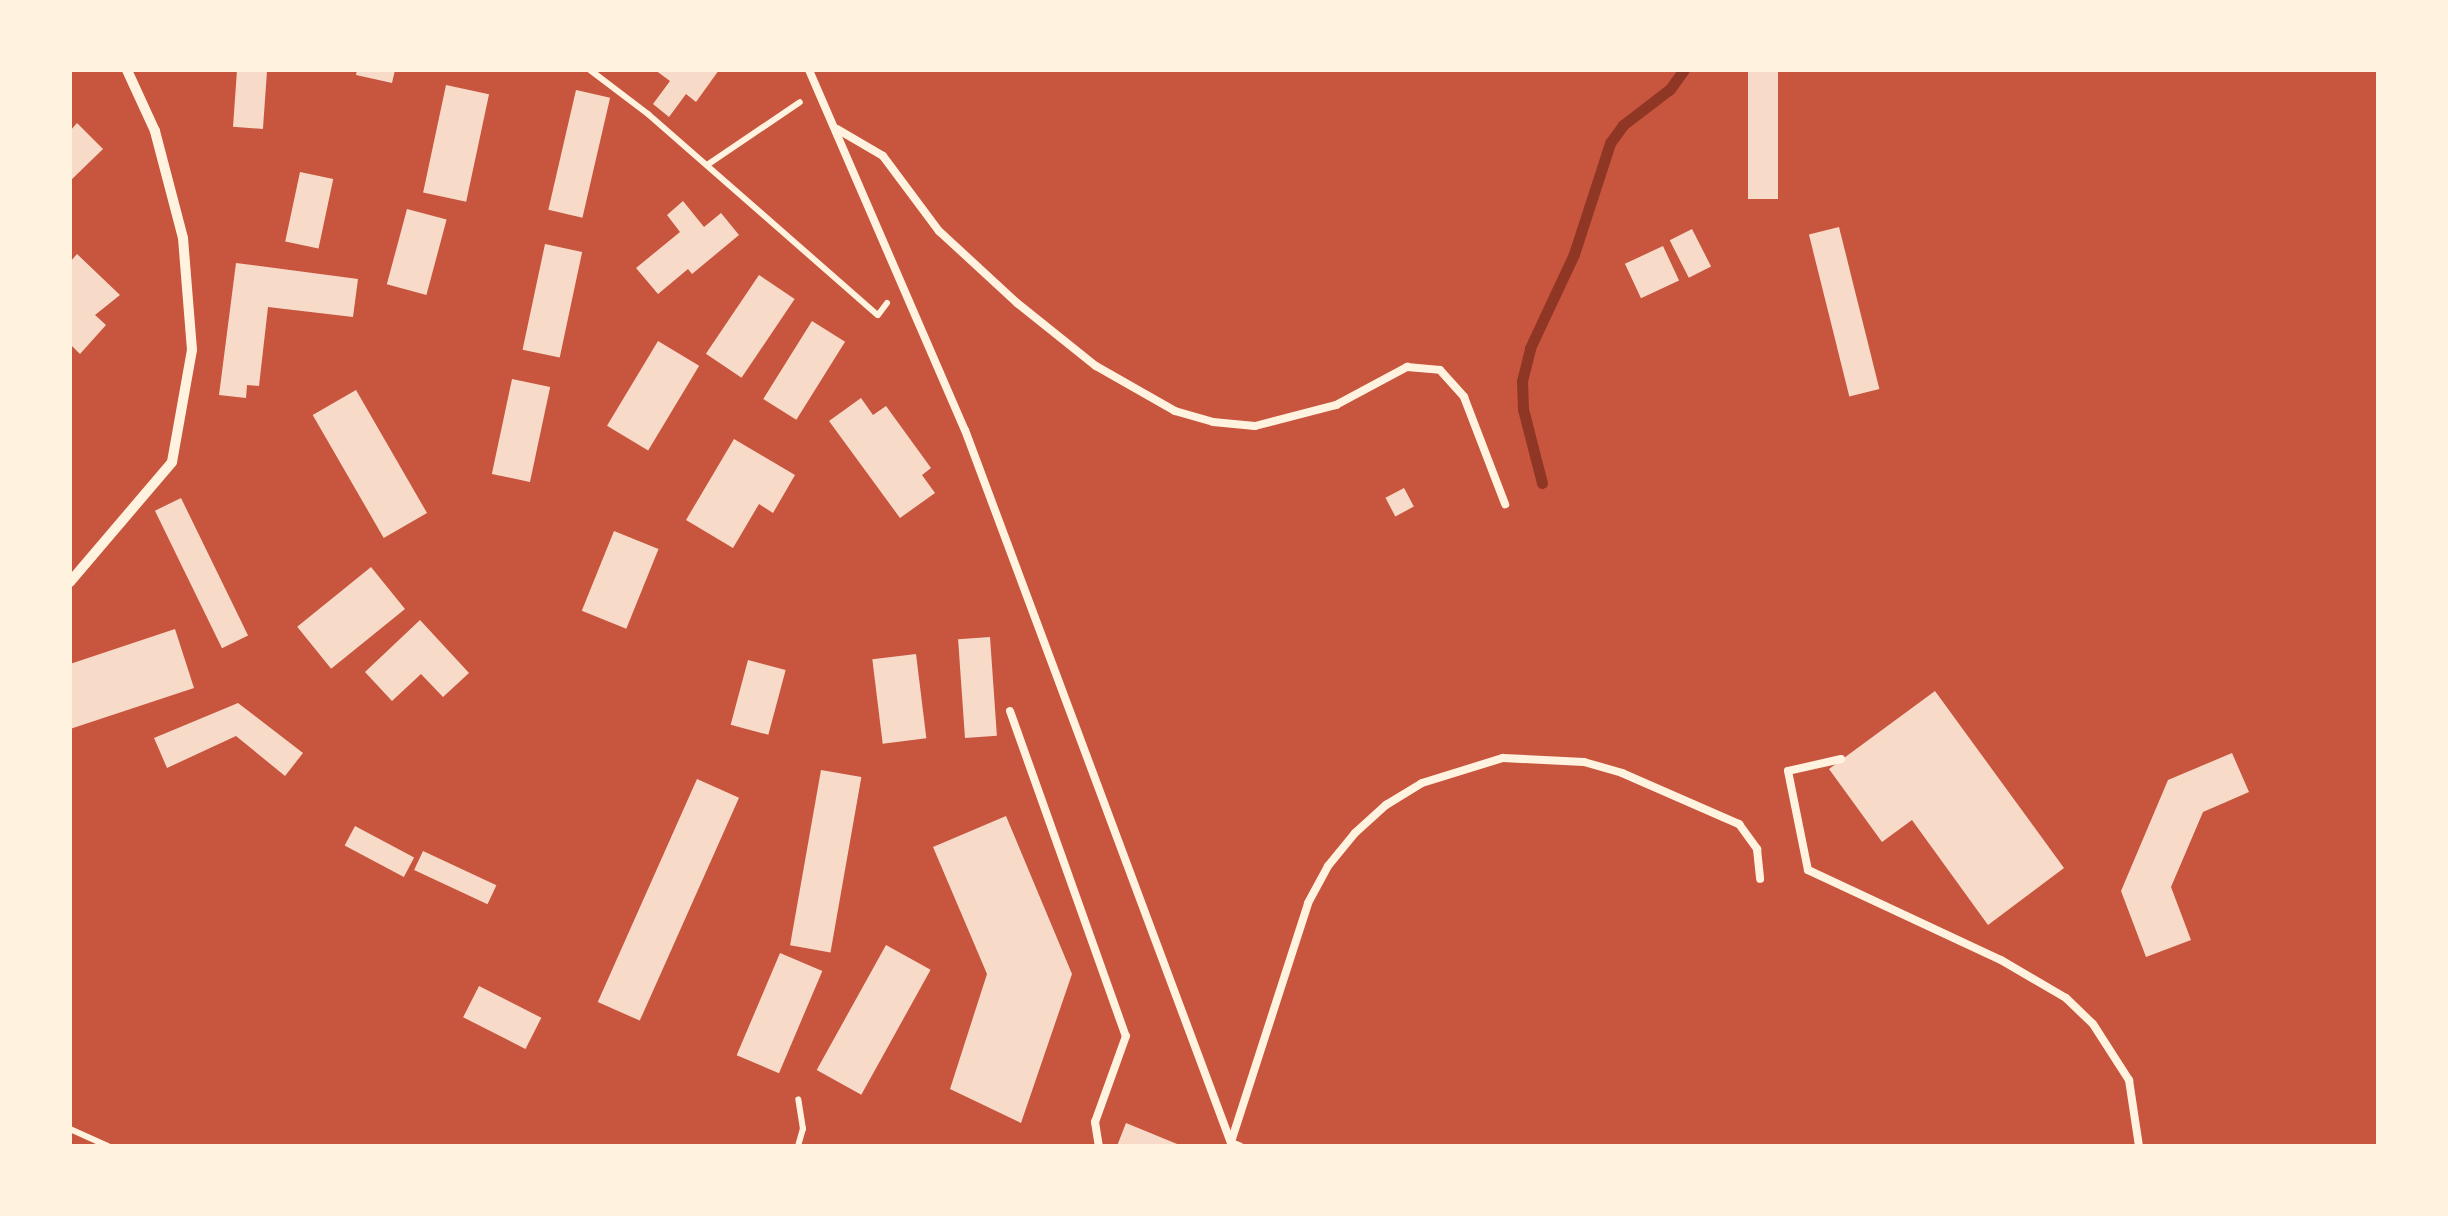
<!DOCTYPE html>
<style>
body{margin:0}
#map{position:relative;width:2448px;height:1216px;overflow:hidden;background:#c8553d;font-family:"Exo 2",sans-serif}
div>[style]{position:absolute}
.stream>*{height:11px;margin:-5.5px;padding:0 5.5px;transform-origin:5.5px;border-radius:5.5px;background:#8f3625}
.building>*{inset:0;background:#f7dbc8;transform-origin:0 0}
.path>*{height:6px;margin:-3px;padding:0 3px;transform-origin:3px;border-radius:3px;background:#fff3e0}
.service>*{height:8px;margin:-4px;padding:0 4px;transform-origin:4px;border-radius:4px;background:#fff3e0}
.minor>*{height:10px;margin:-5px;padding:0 5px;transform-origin:5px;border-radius:5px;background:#fff3e0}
span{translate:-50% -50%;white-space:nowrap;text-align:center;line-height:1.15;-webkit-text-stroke:8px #fff3e0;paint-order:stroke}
.frame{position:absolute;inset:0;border:72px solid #fff3e0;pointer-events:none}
</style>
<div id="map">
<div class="stream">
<i style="left:1542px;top:483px;width:76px;rotate:-104.4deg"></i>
<i style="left:1523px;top:409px;width:28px;rotate:-92deg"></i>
<i style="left:1522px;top:381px;width:34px;rotate:-76deg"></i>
<i style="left:1530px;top:348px;width:104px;rotate:-64.9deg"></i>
<i style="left:1574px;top:254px;width:117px;rotate:-72deg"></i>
<i style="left:1610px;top:143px;width:22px;rotate:-54deg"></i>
<i style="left:1623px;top:125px;width:59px;rotate:-37.5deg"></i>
<i style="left:1670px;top:89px;width:24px;rotate:-54deg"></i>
</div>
<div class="building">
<i style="left:237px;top:70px;width:30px;height:57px;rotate:4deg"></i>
<i style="clip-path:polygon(357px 70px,395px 70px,392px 83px,356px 75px)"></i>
<i style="clip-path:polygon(655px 70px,719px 70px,696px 102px,686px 94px,669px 117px,653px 104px,670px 81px)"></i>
<i style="left:1748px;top:70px;width:30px;height:129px"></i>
<i style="left:446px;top:85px;width:44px;height:110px;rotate:12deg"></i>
<i style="left:576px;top:90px;width:35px;height:123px;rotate:13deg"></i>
<i style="clip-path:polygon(77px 123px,103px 149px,70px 181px,70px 131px)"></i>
<i style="left:300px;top:172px;width:34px;height:71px;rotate:12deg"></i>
<i style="clip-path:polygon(683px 201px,704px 227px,721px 213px,739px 235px,692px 274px,688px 269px,658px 294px,636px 268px,680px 232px,667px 215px)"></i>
<i style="left:407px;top:209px;width:41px;height:78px;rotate:15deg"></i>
<i style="left:1839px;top:227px;width:167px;height:31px;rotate:76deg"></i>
<i style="left:1692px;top:229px;width:42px;height:25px;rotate:63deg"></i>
<i style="left:545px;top:244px;width:38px;height:108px;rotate:12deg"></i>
<i style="left:1663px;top:246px;width:38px;height:42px;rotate:65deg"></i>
<i style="clip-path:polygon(77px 254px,120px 295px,95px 315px,106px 325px,80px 354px,70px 344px,70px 262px)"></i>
<i style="clip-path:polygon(236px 263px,358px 279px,353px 317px,268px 307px,259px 386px,247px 385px,246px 398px,219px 395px)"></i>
<i style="left:759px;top:275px;width:43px;height:95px;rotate:34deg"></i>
<i style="left:812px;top:321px;width:39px;height:92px;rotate:32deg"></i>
<i style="left:658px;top:341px;width:48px;height:99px;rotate:31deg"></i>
<i style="left:512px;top:379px;width:39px;height:97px;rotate:12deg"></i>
<i style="left:356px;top:390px;width:142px;height:50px;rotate:60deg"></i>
<i style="clip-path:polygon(861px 398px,873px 415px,886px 406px,931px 468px,922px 475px,935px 493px,900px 518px,829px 421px)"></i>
<i style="clip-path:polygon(734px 439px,795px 475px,773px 513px,759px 504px,733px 548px,686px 520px)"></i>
<i style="left:1404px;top:488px;width:21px;height:21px;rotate:62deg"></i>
<i style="left:181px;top:498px;width:153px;height:29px;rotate:64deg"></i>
<i style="left:614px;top:531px;width:48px;height:86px;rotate:22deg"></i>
<i style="left:371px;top:567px;width:54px;height:95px;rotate:51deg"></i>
<i style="clip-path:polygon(420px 620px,469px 673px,443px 697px,421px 674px,392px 701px,365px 672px)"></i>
<i style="clip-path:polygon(175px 629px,194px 688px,70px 729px,70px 664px)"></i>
<i style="left:990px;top:637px;width:99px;height:32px;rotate:86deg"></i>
<i style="left:916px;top:654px;width:85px;height:44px;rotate:83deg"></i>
<i style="left:748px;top:660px;width:39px;height:67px;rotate:15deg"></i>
<i style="clip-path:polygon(1935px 691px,2064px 868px,1988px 925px,1912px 820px,1882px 842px,1829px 769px)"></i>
<i style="clip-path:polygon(238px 703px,303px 753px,285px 776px,236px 736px,167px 768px,154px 738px)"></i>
<i style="clip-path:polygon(2232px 753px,2249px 792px,2203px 812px,2171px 887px,2191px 940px,2146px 957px,2121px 891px,2168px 780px)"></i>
<i style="left:821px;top:770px;width:41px;height:178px;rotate:10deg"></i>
<i style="left:697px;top:779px;width:46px;height:244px;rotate:24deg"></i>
<i style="clip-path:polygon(1006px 816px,1072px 974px,1021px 1123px,950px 1089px,987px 974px,933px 847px)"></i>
<i style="left:355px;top:826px;width:67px;height:22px;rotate:28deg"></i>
<i style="left:423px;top:851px;width:81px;height:21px;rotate:25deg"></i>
<i style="left:886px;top:945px;width:51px;height:143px;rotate:29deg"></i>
<i style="left:780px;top:953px;width:46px;height:111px;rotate:23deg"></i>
<i style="left:479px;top:986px;width:70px;height:35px;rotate:27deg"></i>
<i style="clip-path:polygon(1126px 1123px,1182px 1146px,1117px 1146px)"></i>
</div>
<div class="path">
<i style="left:590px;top:70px;width:73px;rotate:37.2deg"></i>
<i style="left:648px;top:114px;width:305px;rotate:41.2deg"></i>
<i style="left:878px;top:315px;width:15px;rotate:-53deg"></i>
<i style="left:707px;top:165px;width:112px;rotate:-34.1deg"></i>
<i style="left:70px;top:1129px;width:42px;rotate:24.1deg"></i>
<i style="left:798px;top:1146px;width:18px;rotate:-74deg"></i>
<i style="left:803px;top:1129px;width:30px;rotate:-99deg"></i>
</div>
<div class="service">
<i style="left:809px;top:70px;width:392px;rotate:66.6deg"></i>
<i style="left:965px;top:430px;width:761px;rotate:69.54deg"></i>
<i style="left:1231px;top:1143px;width:9px;rotate:21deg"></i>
<i style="left:837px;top:129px;width:53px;rotate:30.4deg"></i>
<i style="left:883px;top:156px;width:94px;rotate:53.3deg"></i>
<i style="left:939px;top:231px;width:106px;rotate:42.7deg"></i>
<i style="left:1017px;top:303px;width:101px;rotate:38.6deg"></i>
<i style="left:1096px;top:366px;width:91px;rotate:29.7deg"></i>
<i style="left:1175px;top:411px;width:40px;rotate:16deg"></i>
<i style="left:1213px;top:422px;width:42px;rotate:5.4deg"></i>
<i style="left:1255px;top:426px;width:84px;rotate:-14.5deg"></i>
<i style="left:1336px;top:405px;width:81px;rotate:-28.2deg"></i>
<i style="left:1407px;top:367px;width:33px;rotate:5deg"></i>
<i style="left:1440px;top:370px;width:36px;rotate:48deg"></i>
<i style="left:1464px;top:397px;width:115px;rotate:69deg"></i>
<i style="left:1010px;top:711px;width:345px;rotate:70.4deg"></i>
<i style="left:1126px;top:1036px;width:91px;rotate:109.8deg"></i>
<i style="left:1095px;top:1122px;width:24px;rotate:81deg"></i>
<i style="left:1841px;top:759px;width:54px;rotate:167.2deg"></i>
<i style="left:1788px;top:771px;width:101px;rotate:78.6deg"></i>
<i style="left:1808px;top:870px;width:213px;rotate:25deg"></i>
<i style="left:2001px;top:960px;width:75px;rotate:30.3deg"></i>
<i style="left:2066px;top:998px;width:37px;rotate:44deg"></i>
<i style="left:2093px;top:1024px;width:67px;rotate:57.3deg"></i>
<i style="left:2129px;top:1080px;width:67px;rotate:81.4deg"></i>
<i style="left:1231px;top:1142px;width:251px;rotate:-72.1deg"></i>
<i style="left:1308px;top:903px;width:42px;rotate:-61.6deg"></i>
<i style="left:1328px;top:866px;width:43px;rotate:-50.7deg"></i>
<i style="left:1355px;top:833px;width:42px;rotate:-42.1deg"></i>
<i style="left:1386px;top:805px;width:42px;rotate:-31.4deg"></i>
<i style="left:1422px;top:783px;width:85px;rotate:-17.2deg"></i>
<i style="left:1503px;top:758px;width:81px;rotate:2.8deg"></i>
<i style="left:1584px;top:762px;width:40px;rotate:16deg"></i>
<i style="left:1622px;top:773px;width:128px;rotate:23.6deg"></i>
<i style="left:1739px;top:824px;width:31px;rotate:54deg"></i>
<i style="left:1757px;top:849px;width:30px;rotate:84deg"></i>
</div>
<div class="minor">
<i style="left:70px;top:582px;width:157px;rotate:-49.6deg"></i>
<i style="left:172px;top:462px;width:114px;rotate:-79.9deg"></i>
<i style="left:192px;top:350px;width:112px;rotate:-94.6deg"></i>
<i style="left:183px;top:238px;width:111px;rotate:-104.7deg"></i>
<i style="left:155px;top:131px;width:67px;rotate:-114.7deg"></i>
</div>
<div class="frame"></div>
</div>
